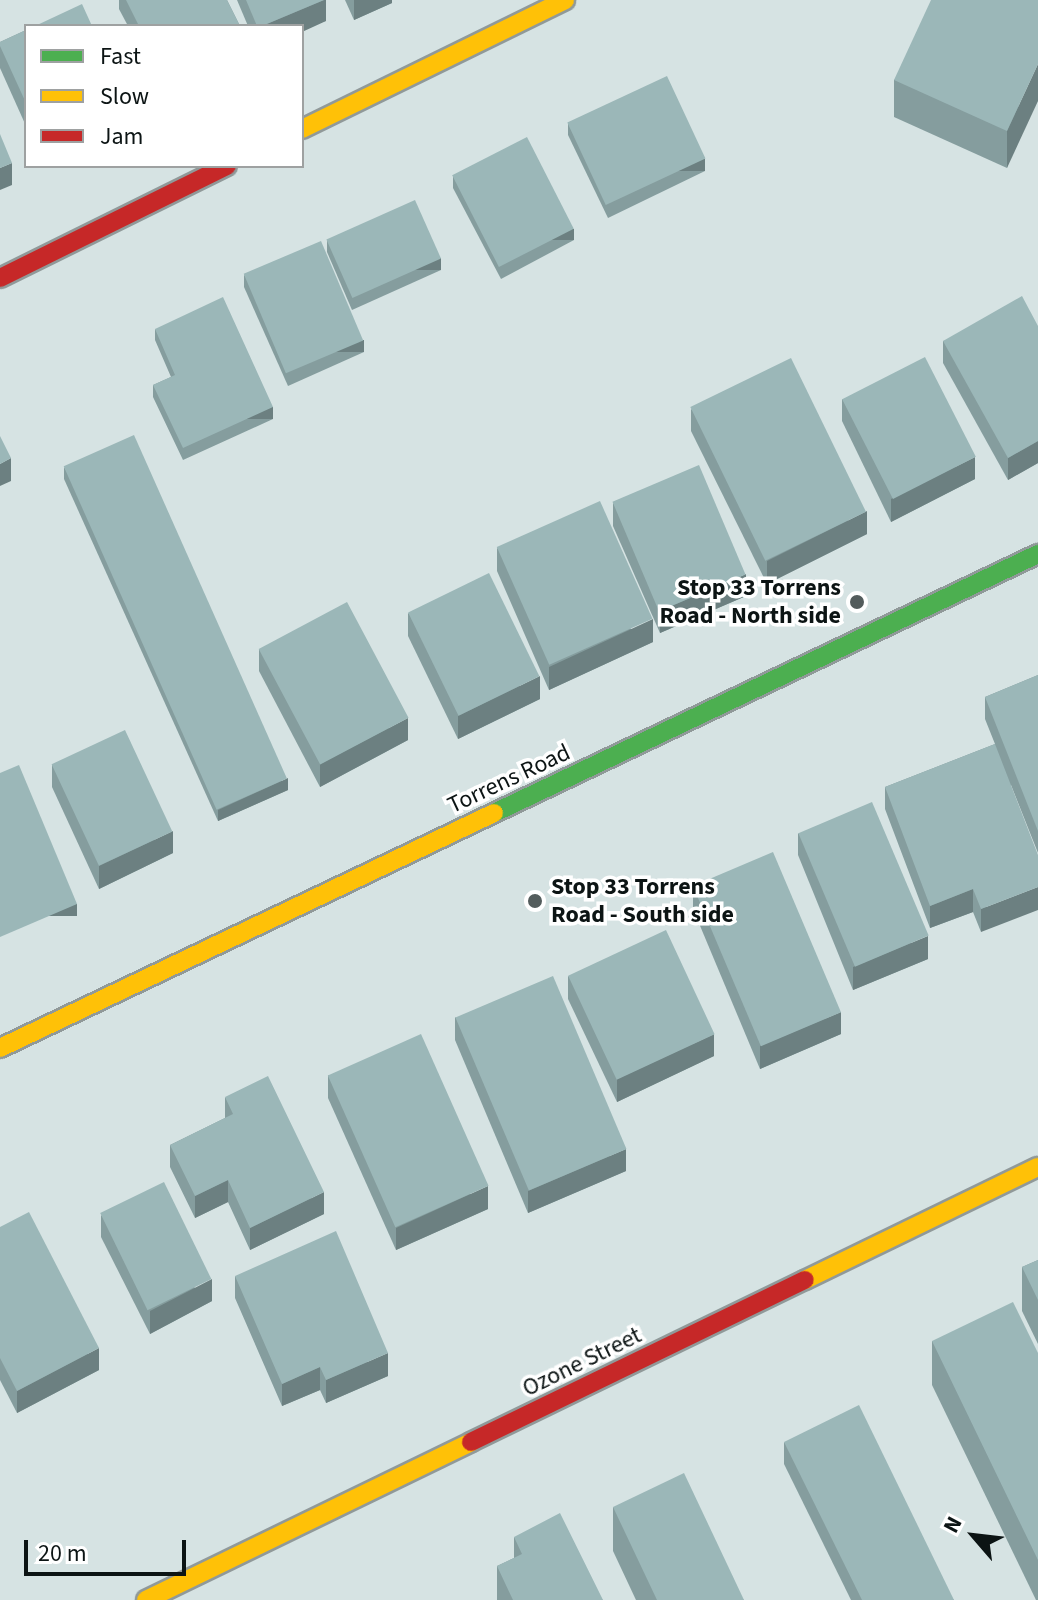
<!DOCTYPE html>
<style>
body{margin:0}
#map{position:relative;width:1038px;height:1600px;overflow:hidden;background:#d6e3e3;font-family:"Source Sans 3",sans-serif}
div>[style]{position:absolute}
.roads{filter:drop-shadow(2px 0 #909999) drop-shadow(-2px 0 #909999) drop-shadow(0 2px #909999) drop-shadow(0 -2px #909999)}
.fast>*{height:18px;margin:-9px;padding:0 9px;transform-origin:9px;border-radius:9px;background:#4caf50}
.slow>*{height:18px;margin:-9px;padding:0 9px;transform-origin:9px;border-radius:9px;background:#ffc107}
.jam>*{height:18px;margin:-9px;padding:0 9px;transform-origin:9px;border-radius:9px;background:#c62828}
.wall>*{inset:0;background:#859d9e}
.shaded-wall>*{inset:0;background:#6c8081;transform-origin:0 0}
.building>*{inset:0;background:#9bb7b8;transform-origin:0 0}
.dots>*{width:22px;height:22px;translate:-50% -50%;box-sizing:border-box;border:4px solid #fff;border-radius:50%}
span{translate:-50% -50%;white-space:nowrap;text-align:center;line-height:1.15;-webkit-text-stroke:7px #fff;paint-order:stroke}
.poi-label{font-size:24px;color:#0c1414;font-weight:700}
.right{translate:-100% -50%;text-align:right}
.left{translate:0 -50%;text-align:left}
.street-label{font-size:24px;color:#0c1414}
.legend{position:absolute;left:24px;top:24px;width:280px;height:144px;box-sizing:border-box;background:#fff;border:2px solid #9ea1a1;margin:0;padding:10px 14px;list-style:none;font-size:24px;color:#0c1414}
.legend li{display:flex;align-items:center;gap:16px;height:40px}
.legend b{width:40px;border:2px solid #9ea1a1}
.north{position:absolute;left:934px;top:1496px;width:80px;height:80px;-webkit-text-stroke:6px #fff;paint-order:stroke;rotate:298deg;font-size:22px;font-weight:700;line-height:32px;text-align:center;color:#0c1414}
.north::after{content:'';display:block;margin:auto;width:28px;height:36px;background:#0c1414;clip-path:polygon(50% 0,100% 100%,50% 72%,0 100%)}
.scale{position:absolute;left:24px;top:1540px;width:162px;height:36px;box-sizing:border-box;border:4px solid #0c1414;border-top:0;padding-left:10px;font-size:24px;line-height:28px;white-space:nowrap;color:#0c1414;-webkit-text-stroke:6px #fff;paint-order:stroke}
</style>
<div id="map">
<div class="roads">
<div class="fast">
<i style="left:494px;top:813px;width:603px;rotate:-25.46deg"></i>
</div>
<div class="slow">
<i style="left:302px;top:129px;width:293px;rotate:-26.1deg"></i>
<i style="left:0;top:1048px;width:547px;rotate:-25.44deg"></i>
<i style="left:805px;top:1280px;width:259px;rotate:-25.9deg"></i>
<i style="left:146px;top:1600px;width:361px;rotate:-25.9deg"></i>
</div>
<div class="jam">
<i style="left:0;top:278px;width:253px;rotate:-26.3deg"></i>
<i style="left:471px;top:1442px;width:371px;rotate:-25.9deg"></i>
</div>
</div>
<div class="wall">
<i style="clip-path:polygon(119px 0,227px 0,240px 26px,128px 26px,119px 9px)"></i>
<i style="clip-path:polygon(237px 0,326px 0,326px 21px,302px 26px,248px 26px)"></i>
<i style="clip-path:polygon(345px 0,392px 0,392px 3px,354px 20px)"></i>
<i style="clip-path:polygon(1038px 0,1007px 168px,894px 117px,894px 80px)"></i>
<i style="clip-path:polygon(26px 30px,26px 126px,0 68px,0 42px)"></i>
<i style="clip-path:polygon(568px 123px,705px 171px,608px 218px,568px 135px)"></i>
<i style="clip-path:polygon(453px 176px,574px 240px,501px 279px,453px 188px)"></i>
<i style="clip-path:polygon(327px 240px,441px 270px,352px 310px,327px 252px)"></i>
<i style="clip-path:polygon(244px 275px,364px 352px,288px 386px,244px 287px)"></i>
<i style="clip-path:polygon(1038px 326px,1038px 463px,1008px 480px,943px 363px,943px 341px)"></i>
<i style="clip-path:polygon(155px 329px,273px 419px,183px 460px,153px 397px,153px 385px,171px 377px,155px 340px)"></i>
<i style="clip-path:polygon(842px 399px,975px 479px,891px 522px,842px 421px)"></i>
<i style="clip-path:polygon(691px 409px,867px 534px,767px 584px,691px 431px)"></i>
<i style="clip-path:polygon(64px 467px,288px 790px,218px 821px,64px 479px)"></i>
<i style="clip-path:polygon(613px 503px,746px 596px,660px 633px,613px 526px)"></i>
<i style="clip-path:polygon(497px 548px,653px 642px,549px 690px,497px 571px)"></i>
<i style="clip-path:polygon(408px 613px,540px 699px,458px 739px,408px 636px)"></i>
<i style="clip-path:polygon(259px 649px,408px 740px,320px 787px,259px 671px)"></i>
<i style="clip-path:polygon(1038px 675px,1038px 853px,1011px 785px,981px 932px,973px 912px,930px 928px,885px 809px,885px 787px,995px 744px,985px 719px,985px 697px)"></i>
<i style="clip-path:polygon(52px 764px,173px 853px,99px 889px,52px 787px)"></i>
<i style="clip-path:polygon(798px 833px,928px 959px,853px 990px,798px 855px)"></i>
<i style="clip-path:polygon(693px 886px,841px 1034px,760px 1069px,693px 909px)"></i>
<i style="clip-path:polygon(568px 976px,714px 1056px,617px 1102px,568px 999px)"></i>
<i style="clip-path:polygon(455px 1017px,626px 1171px,528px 1213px,455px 1040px)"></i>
<i style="clip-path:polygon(328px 1075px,488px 1209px,396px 1250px,328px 1098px)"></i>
<i style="clip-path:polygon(225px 1097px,324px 1214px,250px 1250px,228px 1202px,195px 1218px,170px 1167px,170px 1145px,225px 1118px)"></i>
<i style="clip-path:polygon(101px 1215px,212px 1301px,150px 1334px,101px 1237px)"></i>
<i style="clip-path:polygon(0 1227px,99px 1370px,17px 1413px,0 1380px)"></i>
<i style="clip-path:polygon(1038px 1260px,1038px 1344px,1022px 1311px,1022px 1267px)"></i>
<i style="clip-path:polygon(235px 1276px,388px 1376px,326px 1403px,320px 1390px,282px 1406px,235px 1298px)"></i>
<i style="clip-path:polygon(932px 1341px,1038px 1353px,1038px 1600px,1036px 1600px,932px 1385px)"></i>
<i style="clip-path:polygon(784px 1442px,954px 1600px,851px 1600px,784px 1464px)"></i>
<i style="clip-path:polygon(613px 1507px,744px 1600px,636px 1600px,613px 1551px)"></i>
<i style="clip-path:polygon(514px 1537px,603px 1600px,497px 1600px,497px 1566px,514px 1558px)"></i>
</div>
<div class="shaded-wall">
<i style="clip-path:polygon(324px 0,326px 0,326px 21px,302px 32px,302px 26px,262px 26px)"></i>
<i style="clip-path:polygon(354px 0,392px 0,392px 3px,354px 20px)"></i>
<i style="clip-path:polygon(1038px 64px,1038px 101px,1007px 168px,1007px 131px)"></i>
<i style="left:705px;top:159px;width:12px;height:108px;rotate:90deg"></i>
<i style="clip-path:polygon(12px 163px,12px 185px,0 190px,0 168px)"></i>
<i style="left:574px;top:229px;width:11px;height:83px;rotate:90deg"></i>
<i style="left:441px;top:258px;width:12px;height:98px;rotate:90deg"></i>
<i style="left:364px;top:340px;width:12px;height:83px;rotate:90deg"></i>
<i style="left:273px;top:407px;width:12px;height:99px;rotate:90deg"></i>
<i style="clip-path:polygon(1038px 441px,1038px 463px,1008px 480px,1008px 458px)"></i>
<i style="clip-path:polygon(975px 457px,975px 479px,891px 522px,891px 499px)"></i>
<i style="clip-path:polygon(11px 458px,11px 481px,0 486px,0 464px)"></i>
<i style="clip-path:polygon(867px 511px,867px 534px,767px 584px,767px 561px)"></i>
<i style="clip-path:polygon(746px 574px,746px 596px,660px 633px,660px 611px)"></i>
<i style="clip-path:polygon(653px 619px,653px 642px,549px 690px,549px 667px)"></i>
<i style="clip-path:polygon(540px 676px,540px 699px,458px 739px,458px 716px)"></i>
<i style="clip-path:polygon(408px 718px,408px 740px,320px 787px,320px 764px)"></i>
<i style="clip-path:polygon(288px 778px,288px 790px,218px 821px,218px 810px)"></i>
<i style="clip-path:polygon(173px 831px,173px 853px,99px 889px,99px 866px)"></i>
<i style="clip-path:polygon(1038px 887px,1038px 910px,981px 932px,981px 909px)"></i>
<i style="clip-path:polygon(973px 889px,973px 912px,930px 928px,930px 906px)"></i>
<i style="left:77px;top:904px;width:12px;height:84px;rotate:90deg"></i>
<i style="clip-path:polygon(928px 936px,928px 959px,853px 990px,853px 967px)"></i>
<i style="clip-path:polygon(841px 1012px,841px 1034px,760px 1069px,760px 1046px)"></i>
<i style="clip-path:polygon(714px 1034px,714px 1056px,617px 1102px,617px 1079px)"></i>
<i style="clip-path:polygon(626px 1149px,626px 1171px,528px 1213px,528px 1191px)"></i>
<i style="clip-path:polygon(228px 1180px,228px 1202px,195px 1218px,195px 1196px)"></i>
<i style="clip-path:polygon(488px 1186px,488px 1209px,396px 1250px,396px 1228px)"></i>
<i style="clip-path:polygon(324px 1192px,324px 1214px,250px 1250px,250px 1228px)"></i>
<i style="clip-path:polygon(212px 1279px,212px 1301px,150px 1334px,150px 1311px)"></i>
<i style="clip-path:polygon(99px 1348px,99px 1370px,17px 1413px,17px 1391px)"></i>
<i style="clip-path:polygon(388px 1353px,388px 1376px,326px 1403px,326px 1380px)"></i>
<i style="clip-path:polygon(320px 1367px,320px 1390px,282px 1406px,282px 1384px)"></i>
</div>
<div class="building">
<i style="clip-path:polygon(126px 0,227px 0,240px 26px,139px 26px)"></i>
<i style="clip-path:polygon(246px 0,324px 0,262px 26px,257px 26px)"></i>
<i style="clip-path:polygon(931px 0,1038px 0,1038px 64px,1007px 131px,894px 80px)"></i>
<i style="clip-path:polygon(82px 4px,92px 26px,35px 26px)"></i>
<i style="clip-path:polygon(26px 30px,26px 103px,0 46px,0 42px)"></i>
<i style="left:667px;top:76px;width:91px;height:110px;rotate:65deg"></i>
<i style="clip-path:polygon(0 134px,12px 163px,0 168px)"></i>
<i style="left:527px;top:137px;width:103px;height:84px;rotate:63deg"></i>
<i style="left:415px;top:200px;width:64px;height:97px;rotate:66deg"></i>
<i style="left:321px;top:241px;width:108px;height:84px;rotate:67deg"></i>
<i style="clip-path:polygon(1022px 296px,1038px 326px,1038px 441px,1008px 458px,943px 341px)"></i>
<i style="clip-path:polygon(223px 297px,273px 407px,183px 448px,153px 385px,175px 375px,155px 329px)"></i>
<i style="left:925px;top:357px;width:112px;height:93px;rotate:63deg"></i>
<i style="left:791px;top:358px;width:171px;height:112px;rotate:64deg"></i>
<i style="left:134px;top:435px;width:376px;height:77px;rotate:66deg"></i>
<i style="clip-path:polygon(0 436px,11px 458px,0 464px)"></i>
<i style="left:699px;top:465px;width:119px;height:94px;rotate:67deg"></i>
<i style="left:600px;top:501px;width:129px;height:113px;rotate:66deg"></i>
<i style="left:489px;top:573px;width:115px;height:90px;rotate:64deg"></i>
<i style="left:347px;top:602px;width:131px;height:100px;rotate:62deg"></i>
<i style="clip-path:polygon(1038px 675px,1038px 831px,985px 697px)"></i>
<i style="left:125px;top:730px;width:112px;height:81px;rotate:65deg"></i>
<i style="clip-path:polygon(995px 744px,1038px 855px,1038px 887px,981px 909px,973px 889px,930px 906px,885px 787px)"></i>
<i style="clip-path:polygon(19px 765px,77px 904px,0 937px,0 773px)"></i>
<i style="left:872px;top:802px;width:145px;height:80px;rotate:67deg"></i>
<i style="left:773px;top:852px;width:174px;height:87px;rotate:67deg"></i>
<i style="left:666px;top:930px;width:115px;height:108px;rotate:65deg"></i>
<i style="left:553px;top:976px;width:188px;height:106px;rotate:67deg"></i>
<i style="left:421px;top:1034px;width:166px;height:102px;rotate:66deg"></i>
<i style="clip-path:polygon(268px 1076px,324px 1192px,250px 1228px,228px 1180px,195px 1196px,170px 1145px,233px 1114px,225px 1097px)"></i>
<i style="left:164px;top:1182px;width:108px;height:71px;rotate:64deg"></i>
<i style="clip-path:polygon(29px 1212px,99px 1348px,17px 1391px,0 1358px,0 1227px)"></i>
<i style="clip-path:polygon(336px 1231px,388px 1353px,326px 1380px,320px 1367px,282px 1384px,235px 1276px)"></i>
<i style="clip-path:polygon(1038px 1260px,1038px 1300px,1022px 1267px)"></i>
<i style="clip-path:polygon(1013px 1302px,1038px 1353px,1038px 1560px,932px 1341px)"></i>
<i style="clip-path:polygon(859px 1405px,954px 1600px,862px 1600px,784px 1442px)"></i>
<i style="clip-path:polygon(684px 1473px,744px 1600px,657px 1600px,613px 1507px)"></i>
<i style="clip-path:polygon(560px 1513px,603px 1600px,513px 1600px,497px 1566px,522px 1554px,514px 1537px)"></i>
</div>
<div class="dots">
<i style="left:857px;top:602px;background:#535c5c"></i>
<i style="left:535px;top:901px;background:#535c5c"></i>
</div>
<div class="poi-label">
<span class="right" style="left:841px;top:602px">Stop 33 Torrens<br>Road - North side</span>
<span class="left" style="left:551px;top:901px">Stop 33 Torrens<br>Road - South side</span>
</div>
<div class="street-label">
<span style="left:509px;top:779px;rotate:-25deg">Torrens Road</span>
<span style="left:582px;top:1362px;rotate:-26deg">Ozone Street</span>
</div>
<ul class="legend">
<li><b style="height:10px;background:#4caf50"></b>Fast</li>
<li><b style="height:10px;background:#ffc107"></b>Slow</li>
<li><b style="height:10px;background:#c62828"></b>Jam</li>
</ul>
<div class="north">N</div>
<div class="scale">20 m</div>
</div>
